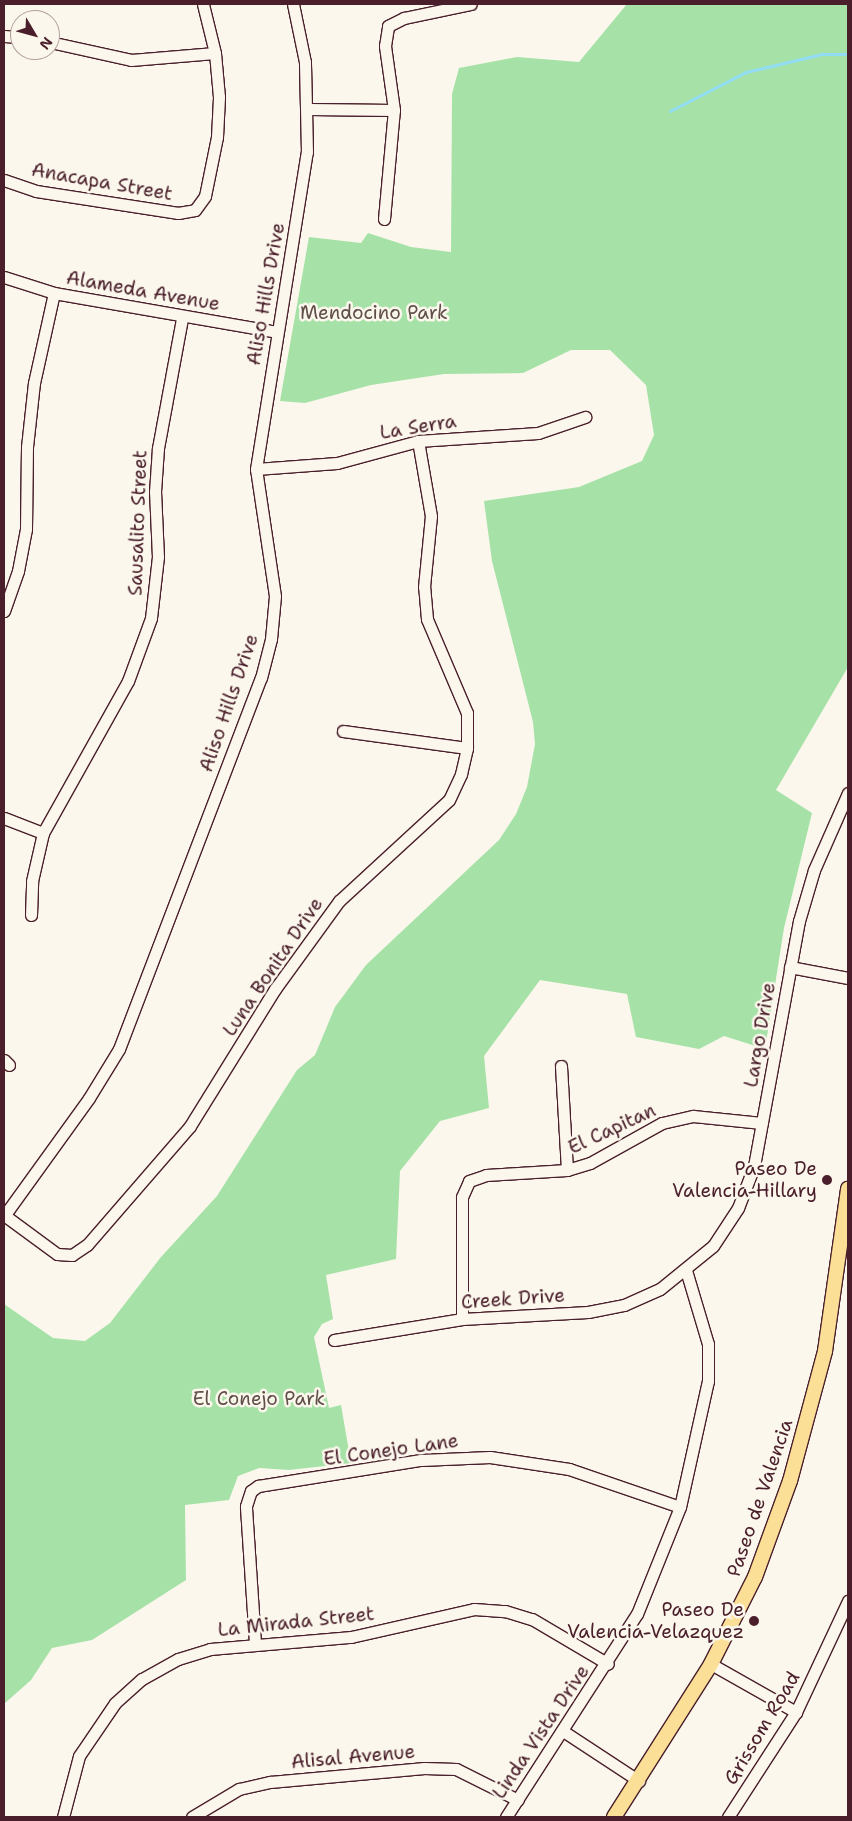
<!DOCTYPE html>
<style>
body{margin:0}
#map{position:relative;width:852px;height:1821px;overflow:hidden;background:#fbf7ec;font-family:"Shantell Sans",sans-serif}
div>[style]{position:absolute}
.green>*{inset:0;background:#a6e2a7}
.stream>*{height:3px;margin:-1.5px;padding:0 1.5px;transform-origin:1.5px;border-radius:1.5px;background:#92dcf3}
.roads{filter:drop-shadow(1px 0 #4a1f2b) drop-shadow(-1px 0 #4a1f2b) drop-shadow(0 1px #4a1f2b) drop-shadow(0 -1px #4a1f2b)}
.minor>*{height:11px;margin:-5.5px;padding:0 5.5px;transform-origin:5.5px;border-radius:5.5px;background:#fbf7ec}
.major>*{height:14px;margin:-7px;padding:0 7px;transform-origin:7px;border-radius:7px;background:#fbdf96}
.dots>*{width:14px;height:14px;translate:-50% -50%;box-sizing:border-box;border:2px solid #fbf7ec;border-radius:50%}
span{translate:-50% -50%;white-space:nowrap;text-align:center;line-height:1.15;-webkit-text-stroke:5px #fbf7ec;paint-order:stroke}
.street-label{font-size:19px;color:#4a1f2b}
.park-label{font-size:19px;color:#61504a}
.poi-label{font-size:19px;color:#4a1f2b}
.right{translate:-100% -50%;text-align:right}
.frame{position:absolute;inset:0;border:5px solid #4a1f2b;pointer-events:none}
.north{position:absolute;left:10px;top:10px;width:50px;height:50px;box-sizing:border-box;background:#fbf7ec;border:1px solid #b4a19f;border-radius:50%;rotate:127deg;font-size:14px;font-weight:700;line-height:20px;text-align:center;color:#4a1f2b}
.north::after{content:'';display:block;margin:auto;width:18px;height:22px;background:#4a1f2b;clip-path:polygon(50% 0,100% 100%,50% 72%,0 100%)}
</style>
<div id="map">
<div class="green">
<i style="clip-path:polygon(627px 4px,848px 4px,848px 667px,776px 790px,812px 813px,784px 928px,765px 1049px,724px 1036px,699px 1049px,636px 1037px,627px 994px,540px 980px,484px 1056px,489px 1108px,440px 1121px,400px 1171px,396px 1259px,326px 1275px,333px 1319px,322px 1324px,314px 1337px,329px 1408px,341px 1405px,351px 1463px,289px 1470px,259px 1468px,238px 1476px,229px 1500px,185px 1505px,186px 1580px,92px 1640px,52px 1648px,31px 1680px,4px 1704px,4px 1304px,53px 1338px,85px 1341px,110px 1323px,161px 1257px,217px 1196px,297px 1070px,315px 1055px,335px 1007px,366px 965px,499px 840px,516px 814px,527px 787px,535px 744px,533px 722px,492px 561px,484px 501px,579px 487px,642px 461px,654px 435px,646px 385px,610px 350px,571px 350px,523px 373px,444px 374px,371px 385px,305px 403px,280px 401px,309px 237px,361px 243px,368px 233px,411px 247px,451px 252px,452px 94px,459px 68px,517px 57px,579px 62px)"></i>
</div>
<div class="stream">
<i style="left:670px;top:111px;width:85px;rotate:-27.2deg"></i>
<i style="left:746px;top:72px;width:78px;rotate:-13.3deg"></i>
<i style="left:822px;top:54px;width:26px"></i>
</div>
<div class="roads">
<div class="minor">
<i style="left:4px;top:36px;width:16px;rotate:4deg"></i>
<i style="left:50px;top:42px;width:83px;rotate:12.5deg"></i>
<i style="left:131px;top:60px;width:84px;rotate:-4.8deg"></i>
<i style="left:309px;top:109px;width:85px;rotate:0.7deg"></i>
<i style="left:4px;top:180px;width:34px;rotate:19deg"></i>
<i style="left:36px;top:191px;width:144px;rotate:8.8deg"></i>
<i style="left:178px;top:213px;width:17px;rotate:-10deg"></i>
<i style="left:195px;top:210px;width:17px;rotate:-54deg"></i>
<i style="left:205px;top:196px;width:60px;rotate:-78.5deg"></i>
<i style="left:217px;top:137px;width:40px;rotate:-87.1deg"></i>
<i style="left:219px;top:97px;width:44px;rotate:-95.2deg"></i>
<i style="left:215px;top:53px;width:50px;rotate:-103.8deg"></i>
<i style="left:384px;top:219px;width:109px;rotate:-84.8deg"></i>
<i style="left:394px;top:110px;width:65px;rotate:-98deg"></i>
<i style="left:385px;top:46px;width:20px;rotate:-81deg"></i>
<i style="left:388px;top:26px;width:18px;rotate:-27deg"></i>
<i style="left:404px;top:18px;width:68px;rotate:-11.8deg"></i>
<i style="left:4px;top:277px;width:52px;rotate:17.7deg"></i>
<i style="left:54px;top:293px;width:226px;rotate:9.9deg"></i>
<i style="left:256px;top:469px;width:81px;rotate:-4.2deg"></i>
<i style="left:337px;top:463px;width:84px;rotate:-15.2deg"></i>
<i style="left:418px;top:441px;width:120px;rotate:-3.8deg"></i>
<i style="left:538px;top:433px;width:50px;rotate:-18.8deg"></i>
<i style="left:4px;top:611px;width:42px;rotate:-70.7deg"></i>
<i style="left:18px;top:571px;width:43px;rotate:-79.2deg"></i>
<i style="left:26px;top:529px;width:82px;rotate:-89.3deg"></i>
<i style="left:27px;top:447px;width:64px;rotate:-83.8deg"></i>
<i style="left:34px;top:383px;width:92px;rotate:-77.5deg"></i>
<i style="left:343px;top:731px;width:125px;rotate:7.8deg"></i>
<i style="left:4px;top:818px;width:42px;rotate:21deg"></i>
<i style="left:31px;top:915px;width:34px;rotate:-88deg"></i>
<i style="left:32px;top:881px;width:49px;rotate:-77.1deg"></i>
<i style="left:43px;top:833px;width:174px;rotate:-60.8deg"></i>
<i style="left:128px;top:681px;width:67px;rotate:-69.9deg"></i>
<i style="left:151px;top:618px;width:61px;rotate:-83.5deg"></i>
<i style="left:158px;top:557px;width:65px;rotate:-92.6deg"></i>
<i style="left:155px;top:492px;width:44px;rotate:-86.1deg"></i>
<i style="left:158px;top:448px;width:132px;rotate:-79.5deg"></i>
<i style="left:790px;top:967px;width:59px;rotate:10.7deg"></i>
<i style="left:4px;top:1060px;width:7px;rotate:45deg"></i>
<i style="left:561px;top:1066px;width:104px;rotate:86.7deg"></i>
<i style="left:4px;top:1215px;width:66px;rotate:36.3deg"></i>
<i style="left:57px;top:1254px;width:15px;rotate:4deg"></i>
<i style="left:72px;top:1255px;width:18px;rotate:-34deg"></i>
<i style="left:87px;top:1245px;width:157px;rotate:-49.1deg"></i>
<i style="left:190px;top:1126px;width:161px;rotate:-58.2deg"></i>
<i style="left:275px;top:989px;width:109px;rotate:-54deg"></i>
<i style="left:339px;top:901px;width:149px;rotate:-42.6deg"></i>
<i style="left:449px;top:800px;width:29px;rotate:-65deg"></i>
<i style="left:461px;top:774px;width:27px;rotate:-77deg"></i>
<i style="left:467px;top:748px;width:35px;rotate:-90deg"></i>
<i style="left:467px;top:713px;width:102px;rotate:-113.1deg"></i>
<i style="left:427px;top:619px;width:32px;rotate:-95deg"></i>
<i style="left:424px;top:587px;width:71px;rotate:-84.4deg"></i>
<i style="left:431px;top:516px;width:76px;rotate:-99.8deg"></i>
<i style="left:4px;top:1216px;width:145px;rotate:-54.2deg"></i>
<i style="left:89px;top:1098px;width:57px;rotate:-58.5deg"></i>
<i style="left:119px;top:1049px;width:397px;rotate:-69.1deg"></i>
<i style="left:261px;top:678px;width:40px;rotate:-75.6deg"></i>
<i style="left:271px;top:639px;width:43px;rotate:-84.7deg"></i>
<i style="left:275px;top:596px;width:128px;rotate:-98.5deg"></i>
<i style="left:256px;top:469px;width:321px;rotate:-80.9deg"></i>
<i style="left:307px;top:152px;width:90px;rotate:-91.3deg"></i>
<i style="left:305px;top:62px;width:59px;rotate:-101.7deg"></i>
<i style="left:462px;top:1319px;width:122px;rotate:-90deg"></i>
<i style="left:462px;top:1197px;width:17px;rotate:-66deg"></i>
<i style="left:469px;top:1181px;width:18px;rotate:-19deg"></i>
<i style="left:486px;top:1175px;width:81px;rotate:-3.5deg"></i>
<i style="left:567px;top:1170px;width:24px;rotate:-17deg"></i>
<i style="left:590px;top:1163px;width:82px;rotate:-29.1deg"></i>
<i style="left:662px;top:1123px;width:32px;rotate:-13deg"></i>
<i style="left:693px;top:1116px;width:69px;rotate:5.8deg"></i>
<i style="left:334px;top:1340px;width:130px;rotate:-9.3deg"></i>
<i style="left:462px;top:1319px;width:126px;rotate:-3.2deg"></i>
<i style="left:588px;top:1312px;width:37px;rotate:-11deg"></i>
<i style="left:624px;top:1305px;width:39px;rotate:-24deg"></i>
<i style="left:660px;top:1289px;width:68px;rotate:-39.1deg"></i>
<i style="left:713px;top:1246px;width:45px;rotate:-56.7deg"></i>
<i style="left:738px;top:1208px;width:45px;rotate:-69.1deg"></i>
<i style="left:754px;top:1166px;width:249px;rotate:-79.6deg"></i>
<i style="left:799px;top:921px;width:53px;rotate:-73.6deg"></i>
<i style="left:814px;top:870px;width:84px;rotate:-66.2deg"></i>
<i style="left:255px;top:1643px;width:137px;rotate:-93.8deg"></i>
<i style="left:246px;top:1506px;width:16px;rotate:-72deg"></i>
<i style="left:251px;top:1491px;width:9px;rotate:-36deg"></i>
<i style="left:258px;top:1486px;width:165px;rotate:-9.1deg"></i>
<i style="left:421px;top:1460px;width:69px;rotate:-2.5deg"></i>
<i style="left:490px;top:1457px;width:80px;rotate:8.6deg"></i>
<i style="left:569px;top:1469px;width:117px;rotate:18.9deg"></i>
<i style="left:711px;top:1664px;width:98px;rotate:29.5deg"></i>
<i style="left:563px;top:1731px;width:91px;rotate:33.3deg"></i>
<i style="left:63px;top:1817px;width:63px;rotate:-75.3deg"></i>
<i style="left:79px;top:1756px;width:64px;rotate:-55.8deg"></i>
<i style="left:115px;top:1703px;width:36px;rotate:-42deg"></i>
<i style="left:142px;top:1679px;width:41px;rotate:-29.1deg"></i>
<i style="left:178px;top:1659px;width:34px;rotate:-17deg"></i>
<i style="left:210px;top:1649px;width:142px;rotate:-4.9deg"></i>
<i style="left:351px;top:1637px;width:126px;rotate:-12.8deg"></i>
<i style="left:474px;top:1609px;width:31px;rotate:4deg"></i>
<i style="left:505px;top:1611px;width:28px;rotate:17deg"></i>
<i style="left:532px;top:1619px;width:88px;rotate:30.6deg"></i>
<i style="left:192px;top:1817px;width:55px;rotate:-30.8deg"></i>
<i style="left:239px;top:1789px;width:32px;rotate:-13deg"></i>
<i style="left:270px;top:1782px;width:155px;rotate:-5.2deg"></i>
<i style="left:424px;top:1768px;width:32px;rotate:2deg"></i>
<i style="left:456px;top:1769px;width:69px;rotate:26.6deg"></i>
<i style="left:506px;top:1817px;width:242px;rotate:-57.2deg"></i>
<i style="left:637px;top:1614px;width:115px;rotate:-68.1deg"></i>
<i style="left:680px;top:1507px;width:129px;rotate:-77.5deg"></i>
<i style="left:708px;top:1381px;width:37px;rotate:-90deg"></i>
<i style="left:708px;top:1344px;width:77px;rotate:-106.6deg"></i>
<i style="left:728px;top:1817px;width:125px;rotate:-57.1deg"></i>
<i style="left:796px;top:1712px;width:123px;rotate:-64.9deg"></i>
</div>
<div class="major">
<i style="left:614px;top:1817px;width:181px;rotate:-57.6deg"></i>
<i style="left:711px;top:1664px;width:97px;rotate:-63.2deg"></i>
<i style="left:755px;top:1577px;width:102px;rotate:-70deg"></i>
<i style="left:790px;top:1481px;width:135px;rotate:-74.9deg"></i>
<i style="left:825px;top:1351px;width:164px;rotate:-81.9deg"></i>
</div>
</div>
<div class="dots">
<i style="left:827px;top:1180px;background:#4a1f2b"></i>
<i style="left:754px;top:1621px;background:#4a1f2b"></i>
</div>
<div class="street-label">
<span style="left:102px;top:182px;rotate:10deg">Anacapa Street</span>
<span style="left:143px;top:291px;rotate:10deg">Alameda Avenue</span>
<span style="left:266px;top:294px;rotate:-80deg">Aliso Hills Drive</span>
<span style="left:418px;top:427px;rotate:-9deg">La Serra</span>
<span style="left:138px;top:523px;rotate:-88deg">Sausalito Street</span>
<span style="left:229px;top:703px;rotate:-71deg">Aliso Hills Drive</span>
<span style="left:273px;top:967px;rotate:-56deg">Luna Bonita Drive</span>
<span style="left:760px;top:1035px;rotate:-80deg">Largo Drive</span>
<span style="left:612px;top:1129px;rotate:-25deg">El Capitan</span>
<span style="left:513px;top:1299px;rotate:-4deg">Creek Drive</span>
<span style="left:391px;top:1450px;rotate:-8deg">El Conejo Lane</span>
<span style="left:760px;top:1498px;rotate:-71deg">Paseo de Valencia</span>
<span style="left:296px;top:1622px;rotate:-6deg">La Mirada Street</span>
<span style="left:762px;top:1728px;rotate:-59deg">Grissom Road</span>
<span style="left:541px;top:1732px;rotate:-56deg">Linda Vista Drive</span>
<span style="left:353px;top:1757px;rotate:-5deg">Alisal Avenue</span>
</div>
<div class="park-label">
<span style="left:374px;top:313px">Mendocino Park</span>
<span style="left:259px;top:1399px">El Conejo Park</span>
</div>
<div class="poi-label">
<span class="right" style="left:817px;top:1180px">Paseo De<br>Valencia-Hillary</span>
<span class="right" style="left:744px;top:1621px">Paseo De<br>Valencia-Velazquez</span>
</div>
<div class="frame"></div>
<div class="north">N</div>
</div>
